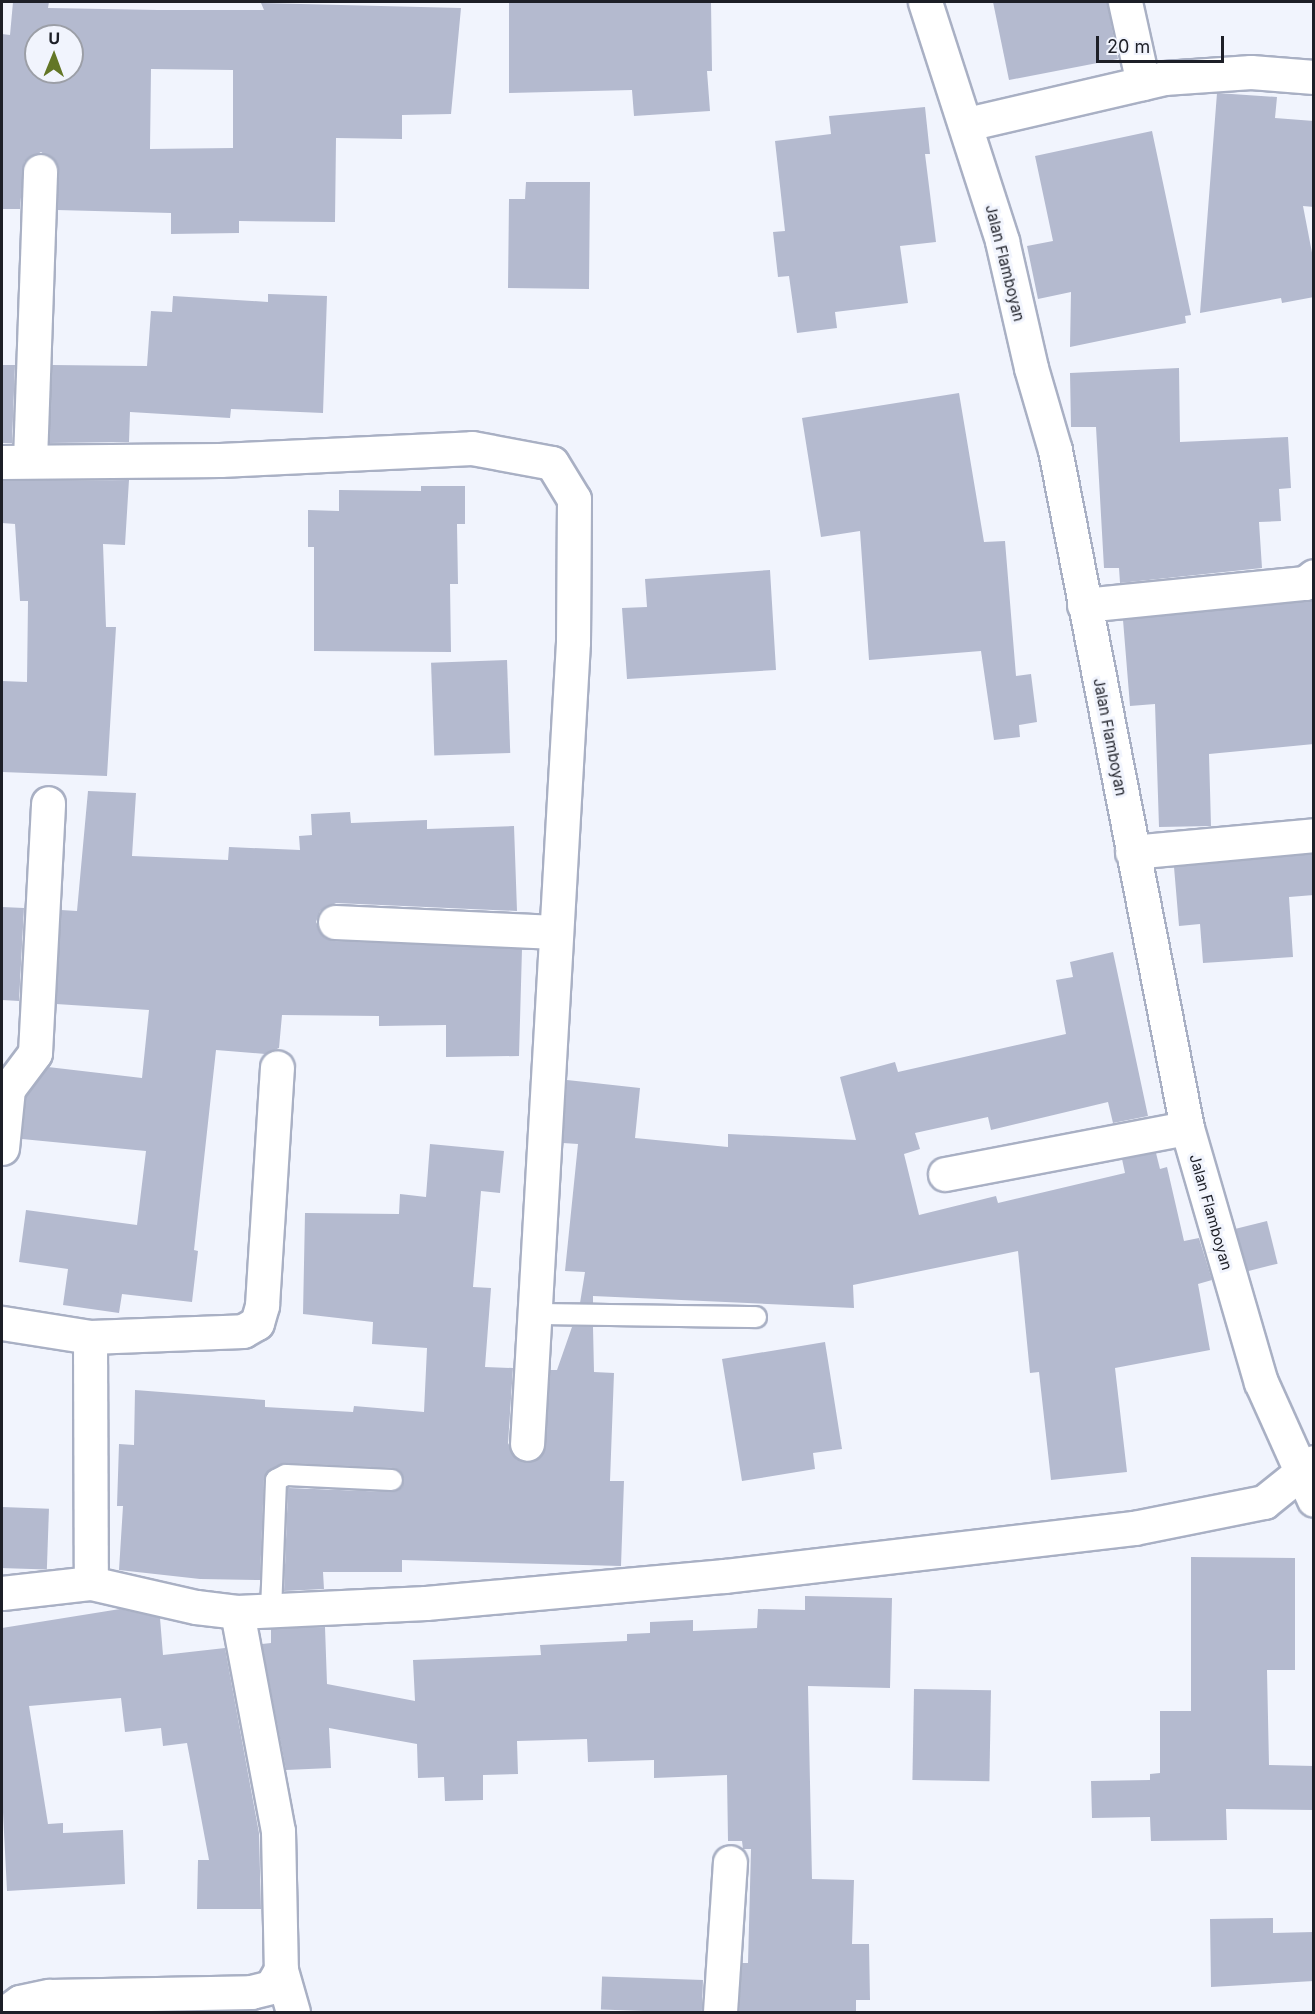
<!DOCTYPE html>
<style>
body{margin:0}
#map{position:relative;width:1315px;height:2014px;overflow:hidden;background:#f1f4fd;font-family:Inter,sans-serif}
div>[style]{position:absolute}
.building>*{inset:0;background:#b4bacf;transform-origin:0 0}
.roads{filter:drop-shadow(2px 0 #a9b0c4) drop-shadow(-2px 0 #a9b0c4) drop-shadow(0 2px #a9b0c4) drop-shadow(0 -2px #a9b0c4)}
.service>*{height:20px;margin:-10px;padding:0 10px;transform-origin:10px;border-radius:10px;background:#fff}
.minor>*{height:33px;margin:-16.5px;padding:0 16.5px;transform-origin:16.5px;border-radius:16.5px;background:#fff}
span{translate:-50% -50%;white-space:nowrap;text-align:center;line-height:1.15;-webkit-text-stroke:6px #f1f4fd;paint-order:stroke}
.street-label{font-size:15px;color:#1d1f27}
.frame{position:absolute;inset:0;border:3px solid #1d1f27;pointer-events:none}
.north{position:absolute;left:24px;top:24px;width:60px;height:60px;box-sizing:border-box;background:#f1f4fd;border:2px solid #9c9fa7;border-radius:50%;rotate:1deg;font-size:16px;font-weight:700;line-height:24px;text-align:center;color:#1d1f27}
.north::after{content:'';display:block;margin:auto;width:21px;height:27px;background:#637626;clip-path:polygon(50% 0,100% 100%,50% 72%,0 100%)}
.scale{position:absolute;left:1096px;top:36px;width:128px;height:27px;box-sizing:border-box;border:3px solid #1d1f27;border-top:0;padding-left:8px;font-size:18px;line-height:21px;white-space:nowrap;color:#1d1f27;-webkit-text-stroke:4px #f1f4fd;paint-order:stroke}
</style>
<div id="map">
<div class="building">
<i style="clip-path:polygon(evenodd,13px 2px,49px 2px,48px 8px,158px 10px,264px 10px,261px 3px,461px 8px,451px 114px,402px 115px,402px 139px,336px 138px,335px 222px,239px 221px,239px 233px,171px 234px,171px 213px,57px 210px,57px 163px,41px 152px,24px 162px,20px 209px,2px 209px,2px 34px,10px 35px,13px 2px,36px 36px,72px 36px,72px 72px,36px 72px,36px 36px,13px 2px,151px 69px,233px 70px,233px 148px,150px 149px,151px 69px)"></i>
<i style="clip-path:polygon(509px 2px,711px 2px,712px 71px,707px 71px,710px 111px,634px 116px,632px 90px,509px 93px)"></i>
<i style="clip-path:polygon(993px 2px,1107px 2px,1118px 59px,1009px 80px)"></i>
<i style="clip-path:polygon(1217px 93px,1277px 97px,1275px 118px,1314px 121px,1314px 207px,1303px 206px,1314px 263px,1314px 297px,1282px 303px,1281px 298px,1200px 313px)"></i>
<i style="clip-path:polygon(925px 107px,930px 154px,925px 154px,936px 242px,900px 246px,908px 303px,835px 312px,837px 328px,797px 333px,789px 276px,778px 277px,773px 232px,785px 231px,775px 141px,831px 134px,829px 116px)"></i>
<i style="clip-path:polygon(1152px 131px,1191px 315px,1185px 316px,1186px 323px,1070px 347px,1071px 292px,1038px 299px,1027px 246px,1053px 241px,1035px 156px)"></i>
<i style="clip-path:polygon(526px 182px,590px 182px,589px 289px,508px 288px,509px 199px,525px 199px)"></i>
<i style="clip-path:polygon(268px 294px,327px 296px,323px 413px,231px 409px,230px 418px,130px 412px,129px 442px,49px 443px,52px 365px,147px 366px,151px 311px,172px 312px,173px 296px,268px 302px)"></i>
<i style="clip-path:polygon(2px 365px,15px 365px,12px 443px,2px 443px)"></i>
<i style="clip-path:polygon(1179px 368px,1180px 442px,1288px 437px,1291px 488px,1279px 489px,1281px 521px,1259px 522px,1262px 568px,1120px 583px,1119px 568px,1104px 568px,1096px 427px,1071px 427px,1070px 373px)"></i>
<i style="clip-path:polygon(959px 393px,984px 542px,1005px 541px,1016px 676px,1031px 674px,1037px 722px,1019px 725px,1020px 737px,994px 740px,981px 651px,869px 660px,860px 531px,821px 537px,802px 418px)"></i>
<i style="clip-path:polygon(129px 480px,125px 545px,103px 544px,106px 627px,116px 627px,107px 776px,2px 772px,2px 681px,27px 682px,28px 601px,20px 601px,15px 524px,2px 523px,2px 481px)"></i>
<i style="clip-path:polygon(421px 486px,465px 486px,465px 524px,457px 524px,458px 584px,450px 584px,451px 652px,314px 651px,314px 547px,308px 547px,308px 510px,339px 511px,339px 490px,421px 491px)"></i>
<i style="clip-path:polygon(770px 570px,776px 670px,627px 679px,622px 608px,647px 607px,645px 579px)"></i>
<i style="clip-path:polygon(1314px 599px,1314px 744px,1209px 754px,1211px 826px,1159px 827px,1155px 704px,1130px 706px,1123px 620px)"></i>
<i style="left:507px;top:660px;width:93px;height:76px;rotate:88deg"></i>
<i style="clip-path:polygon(88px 791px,136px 793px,132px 856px,228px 860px,229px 847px,300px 850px,299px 836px,312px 835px,311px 814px,350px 812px,351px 823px,427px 820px,427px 829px,514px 826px,517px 911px,336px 903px,320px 911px,316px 922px,324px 937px,334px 941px,522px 949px,519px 1056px,446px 1057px,446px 1025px,379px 1026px,379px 1016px,282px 1015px,279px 1048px,265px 1054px,216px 1050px,194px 1250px,198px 1251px,192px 1302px,122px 1294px,119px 1313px,63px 1305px,68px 1269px,19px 1262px,26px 1210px,137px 1225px,146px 1151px,22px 1139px,26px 1096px,48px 1067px,142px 1078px,149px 1010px,56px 1004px,61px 910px,77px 911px)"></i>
<i style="clip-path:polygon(1314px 854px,1314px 895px,1289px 897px,1293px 957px,1203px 963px,1200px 924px,1179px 926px,1174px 867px)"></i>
<i style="clip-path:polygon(2px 907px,24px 908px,19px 1001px,2px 1000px)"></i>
<i style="clip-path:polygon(1113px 952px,1148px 1116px,1113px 1123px,1108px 1102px,991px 1130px,988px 1117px,915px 1133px,920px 1149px,904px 1154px,919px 1215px,996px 1196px,998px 1203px,1125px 1173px,1122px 1159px,1156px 1153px,1160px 1169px,1167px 1167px,1184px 1241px,1199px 1238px,1212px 1280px,1198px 1284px,1210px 1350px,1115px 1368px,1127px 1472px,1051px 1480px,1039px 1372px,1030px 1373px,1018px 1251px,853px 1285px,854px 1308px,593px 1296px,593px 1303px,580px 1303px,585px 1272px,565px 1271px,578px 1144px,563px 1143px,567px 1080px,640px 1088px,635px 1138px,728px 1147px,728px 1134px,856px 1140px,840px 1077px,895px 1062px,898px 1072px,1066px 1034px,1056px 980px,1073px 977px,1070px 962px)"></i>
<i style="clip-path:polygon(430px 1144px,504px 1151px,500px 1193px,481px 1191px,473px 1287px,491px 1288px,485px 1367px,513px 1368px,508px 1443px,517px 1460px,535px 1461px,543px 1454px,550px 1370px,557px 1370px,572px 1327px,593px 1327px,594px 1372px,614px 1373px,610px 1481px,624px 1481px,621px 1566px,402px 1560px,402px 1572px,323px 1572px,324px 1589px,284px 1591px,288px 1488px,391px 1492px,402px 1487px,404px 1480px,399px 1470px,393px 1468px,287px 1463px,270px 1470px,264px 1479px,260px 1580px,200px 1579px,119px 1570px,123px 1506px,117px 1506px,119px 1444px,134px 1445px,135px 1390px,265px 1400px,265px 1407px,353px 1412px,354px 1406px,424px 1412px,427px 1348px,372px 1344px,373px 1322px,303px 1314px,305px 1213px,399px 1214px,400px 1194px,426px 1197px)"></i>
<i style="left:1267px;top:1221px;width:44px;height:32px;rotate:76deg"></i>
<i style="clip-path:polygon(825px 1342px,842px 1449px,813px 1453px,815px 1469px,742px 1481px,722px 1359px)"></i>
<i style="left:2px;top:1507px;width:47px;height:61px;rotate:2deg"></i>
<i style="clip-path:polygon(1191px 1557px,1295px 1558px,1295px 1670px,1267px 1670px,1269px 1765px,1314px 1766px,1314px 1810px,1226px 1809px,1227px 1840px,1151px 1841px,1150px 1817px,1092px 1818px,1091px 1781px,1150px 1780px,1150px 1774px,1160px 1773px,1160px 1711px,1191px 1711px)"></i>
<i style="clip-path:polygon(805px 1596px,892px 1598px,890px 1688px,808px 1686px,812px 1879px,854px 1880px,852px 1944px,869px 1944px,870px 2000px,856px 2000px,856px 2013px,739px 2013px,742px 1963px,748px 1963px,751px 1849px,743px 1849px,742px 1841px,728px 1841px,727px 1775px,654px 1778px,654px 1760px,588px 1762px,587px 1739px,517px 1741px,518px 1774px,483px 1775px,483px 1800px,445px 1801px,444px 1777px,418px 1778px,417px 1744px,329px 1728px,331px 1768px,286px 1770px,262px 1644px,271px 1643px,271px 1629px,325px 1627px,327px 1684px,415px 1701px,413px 1660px,541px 1655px,540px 1645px,627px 1641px,627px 1634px,650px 1633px,650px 1622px,693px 1620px,693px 1631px,757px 1628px,758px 1609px,805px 1610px)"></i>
<i style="clip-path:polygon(120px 1609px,160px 1618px,163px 1655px,225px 1648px,259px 1833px,261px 1909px,197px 1909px,198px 1860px,209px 1860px,187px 1743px,163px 1746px,161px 1728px,125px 1732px,121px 1698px,29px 1706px,48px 1824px,63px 1823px,63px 1833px,123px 1830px,125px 1884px,7px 1891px,2px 1793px,2px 1628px)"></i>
<i style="left:914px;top:1689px;width:77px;height:91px;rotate:1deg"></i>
<i style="clip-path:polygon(1273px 1918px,1273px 1933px,1314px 1932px,1314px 1981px,1211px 1987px,1210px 1919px)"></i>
<i style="left:703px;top:1980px;width:33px;height:101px;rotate:92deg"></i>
</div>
<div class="roads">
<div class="service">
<i style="left:533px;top:1314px;width:223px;rotate:0.8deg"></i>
<i style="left:271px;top:1611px;width:131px;rotate:-87.8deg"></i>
<i style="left:276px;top:1480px;width:11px;rotate:-27deg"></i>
<i style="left:286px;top:1475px;width:106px;rotate:2.7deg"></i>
</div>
<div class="minor">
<i style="left:925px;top:2px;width:251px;rotate:72.1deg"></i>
<i style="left:1002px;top:241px;width:130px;rotate:77.1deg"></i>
<i style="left:1031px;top:368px;width:85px;rotate:73.7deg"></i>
<i style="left:1055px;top:450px;width:691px;rotate:78.98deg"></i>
<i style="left:1187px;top:1128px;width:265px;rotate:73.8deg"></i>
<i style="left:1261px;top:1382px;width:129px;rotate:65.8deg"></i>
<i style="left:1125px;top:2px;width:83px;rotate:77.5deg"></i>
<i style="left:967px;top:124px;width:202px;rotate:-13.1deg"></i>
<i style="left:1164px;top:78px;width:87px;rotate:-3.9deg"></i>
<i style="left:1251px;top:72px;width:63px;rotate:4.5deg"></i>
<i style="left:30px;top:460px;width:289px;rotate:-88deg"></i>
<i style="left:2px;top:462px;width:218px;rotate:-0.5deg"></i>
<i style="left:220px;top:460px;width:252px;rotate:-2.7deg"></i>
<i style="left:472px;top:448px;width:81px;rotate:10.6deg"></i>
<i style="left:552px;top:463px;width:42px;rotate:58.6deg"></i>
<i style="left:574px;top:499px;width:143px;rotate:90.4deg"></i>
<i style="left:573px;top:642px;width:803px;rotate:93.28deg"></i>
<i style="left:1084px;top:605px;width:222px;rotate:-5.7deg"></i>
<i style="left:1305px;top:583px;width:11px;rotate:-38deg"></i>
<i style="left:1132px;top:852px;width:183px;rotate:-5.3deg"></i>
<i style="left:335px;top:922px;width:221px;rotate:2.6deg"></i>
<i style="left:2px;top:1148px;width:59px;rotate:-84.2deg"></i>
<i style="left:8px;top:1089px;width:45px;rotate:-53.1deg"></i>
<i style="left:35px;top:1053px;width:250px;rotate:-87deg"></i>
<i style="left:945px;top:1174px;width:246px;rotate:-10.8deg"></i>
<i style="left:2px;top:1323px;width:89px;rotate:9deg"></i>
<i style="left:90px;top:1337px;width:246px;rotate:89.8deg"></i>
<i style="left:90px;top:1337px;width:153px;rotate:-2.2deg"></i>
<i style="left:243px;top:1331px;width:16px;rotate:-30deg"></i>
<i style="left:257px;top:1323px;width:19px;rotate:-74deg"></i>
<i style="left:262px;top:1305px;width:238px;rotate:-86.4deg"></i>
<i style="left:2px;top:1593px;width:90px;rotate:-6.4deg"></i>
<i style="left:91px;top:1583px;width:108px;rotate:12.9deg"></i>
<i style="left:196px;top:1607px;width:41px;rotate:7deg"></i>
<i style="left:237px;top:1612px;width:189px;rotate:-2.7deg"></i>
<i style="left:426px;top:1603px;width:300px;rotate:-5.2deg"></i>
<i style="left:725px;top:1576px;width:412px;rotate:-6.7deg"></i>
<i style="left:1134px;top:1528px;width:133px;rotate:-11.3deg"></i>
<i style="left:1264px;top:1502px;width:64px;rotate:-38.7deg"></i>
<i style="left:237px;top:1612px;width:223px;rotate:79.4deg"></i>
<i style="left:278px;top:1831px;width:139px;rotate:88.8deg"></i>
<i style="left:281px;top:1970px;width:44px;rotate:74.1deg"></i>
<i style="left:6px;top:2012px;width:17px;rotate:-36deg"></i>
<i style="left:20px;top:2002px;width:30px;rotate:-12deg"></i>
<i style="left:49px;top:1996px;width:202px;rotate:-1.1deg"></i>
<i style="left:251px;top:1992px;width:21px;rotate:-14deg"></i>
<i style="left:271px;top:1987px;width:20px;rotate:-60deg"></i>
<i style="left:720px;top:2012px;width:150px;rotate:-86.2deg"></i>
</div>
</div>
<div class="street-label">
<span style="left:1005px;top:263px;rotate:76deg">Jalan Flamboyan</span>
<span style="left:1110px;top:737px;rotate:79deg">Jalan Flamboyan</span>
<span style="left:1211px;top:1212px;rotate:74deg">Jalan Flamboyan</span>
</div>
<div class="frame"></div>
<div class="north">U</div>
<div class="scale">20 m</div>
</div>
